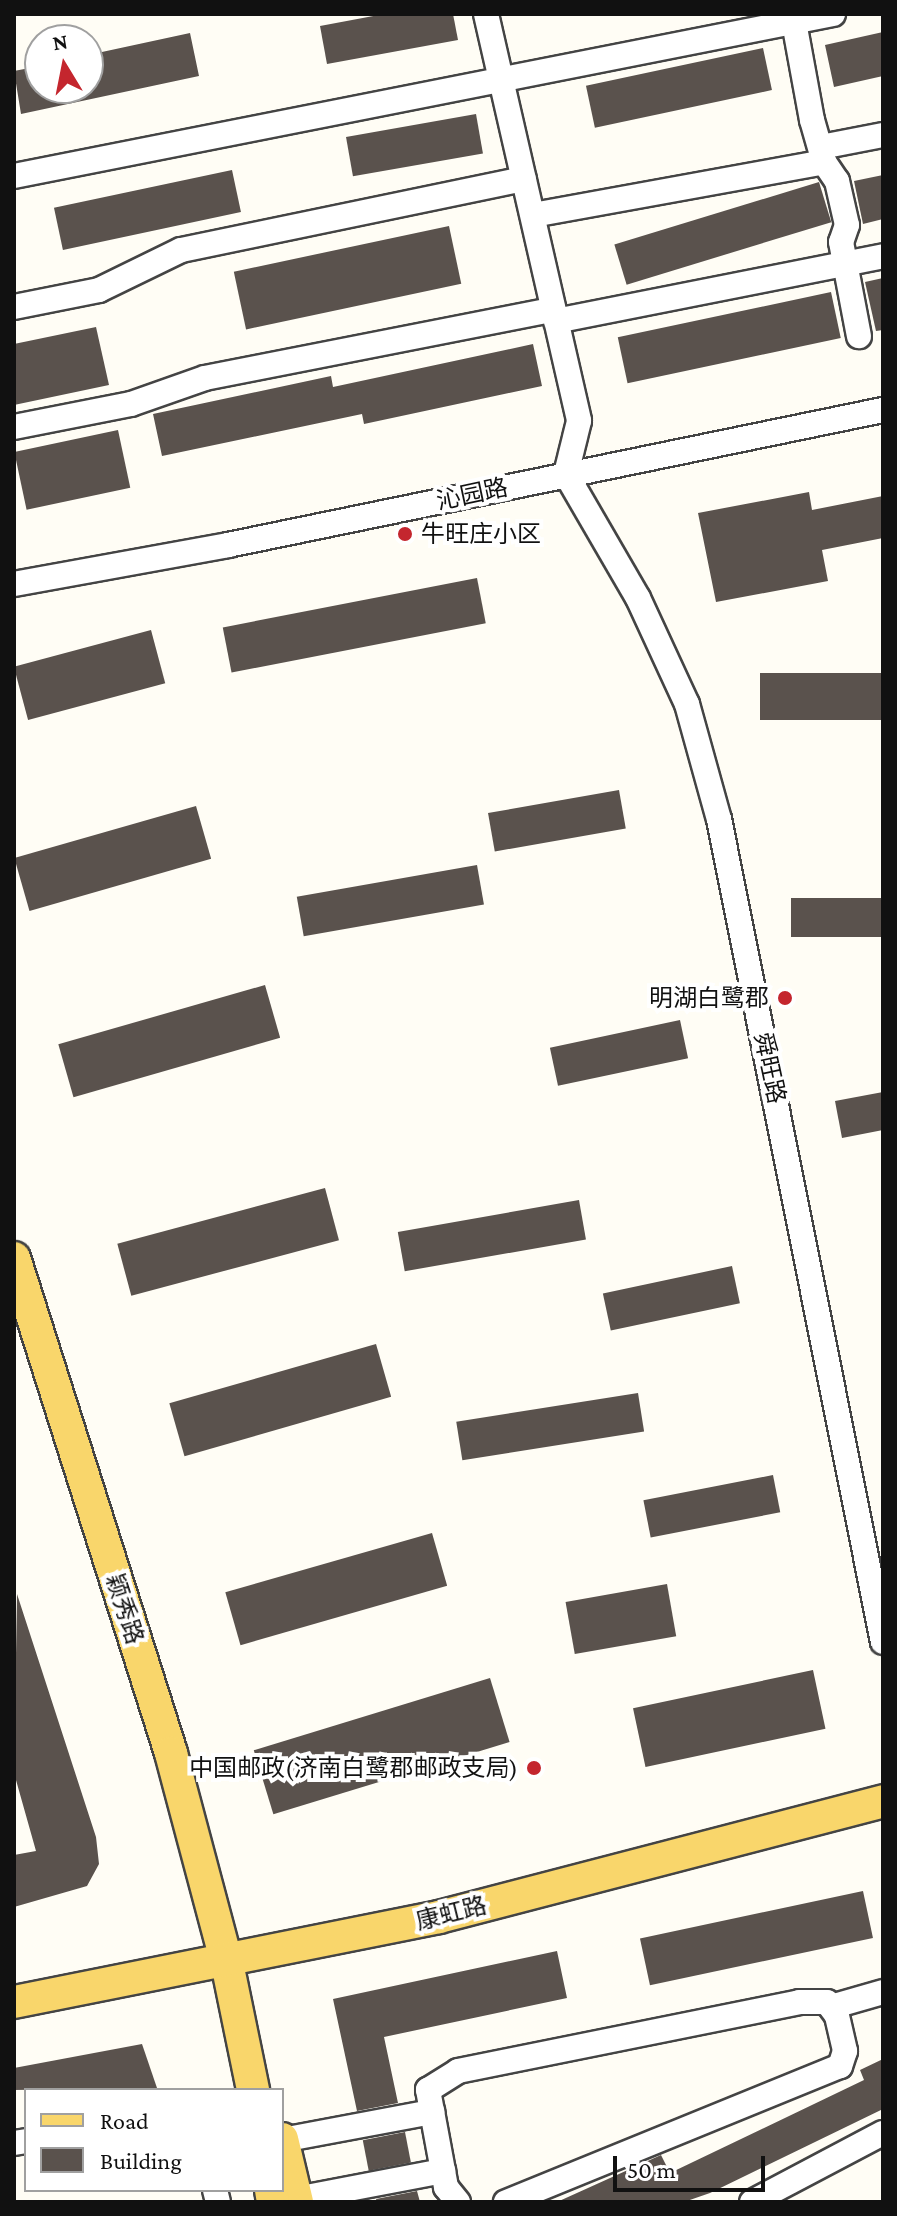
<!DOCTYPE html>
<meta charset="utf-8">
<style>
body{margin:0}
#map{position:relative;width:897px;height:2216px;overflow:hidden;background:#fffdf5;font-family:"Crimson Pro","Noto Sans SC",serif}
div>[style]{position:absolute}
.building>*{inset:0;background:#5a524d;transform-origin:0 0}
.roads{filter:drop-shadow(2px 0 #444) drop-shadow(-2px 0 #444) drop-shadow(0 2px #444) drop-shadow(0 -2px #444)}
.minor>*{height:24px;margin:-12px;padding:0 12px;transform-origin:12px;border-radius:12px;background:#fff}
.major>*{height:32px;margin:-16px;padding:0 16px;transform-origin:16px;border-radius:16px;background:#f9d66b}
.dots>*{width:22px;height:22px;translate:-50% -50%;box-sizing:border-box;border:4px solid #fff;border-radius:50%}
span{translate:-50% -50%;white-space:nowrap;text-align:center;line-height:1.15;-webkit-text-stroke:8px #fff;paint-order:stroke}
.street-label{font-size:24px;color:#111}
.poi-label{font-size:24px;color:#111}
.left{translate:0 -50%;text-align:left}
.right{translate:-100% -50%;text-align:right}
.frame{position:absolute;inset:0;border:16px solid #111;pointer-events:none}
.legend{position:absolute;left:24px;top:2088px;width:260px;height:104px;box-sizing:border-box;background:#fff;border:2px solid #a0a0a0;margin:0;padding:10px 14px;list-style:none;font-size:24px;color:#111}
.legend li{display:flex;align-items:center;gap:16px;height:40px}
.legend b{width:40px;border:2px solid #a0a0a0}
.north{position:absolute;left:24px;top:24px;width:80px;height:80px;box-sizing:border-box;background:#fff;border:2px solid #a0a0a0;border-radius:50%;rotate:350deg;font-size:22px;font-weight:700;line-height:32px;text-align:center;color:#111}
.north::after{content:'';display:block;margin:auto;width:28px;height:36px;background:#c4262e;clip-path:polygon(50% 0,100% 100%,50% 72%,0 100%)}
.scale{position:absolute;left:613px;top:2156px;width:152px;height:36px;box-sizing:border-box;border:4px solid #111;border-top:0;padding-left:10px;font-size:24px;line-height:28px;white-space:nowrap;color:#111;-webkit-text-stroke:6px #fff;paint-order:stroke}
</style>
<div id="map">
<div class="building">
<i style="clip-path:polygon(384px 14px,453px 14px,458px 40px,327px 64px,320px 26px)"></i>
<i style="clip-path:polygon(883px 32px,883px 76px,834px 87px,825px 45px)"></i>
<i style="clip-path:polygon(190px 33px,199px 76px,21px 114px,14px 71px,40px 66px,40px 88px,88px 88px,88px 55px)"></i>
<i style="left:763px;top:48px;width:43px;height:181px;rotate:78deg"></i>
<i style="left:476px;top:114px;width:40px;height:132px;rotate:80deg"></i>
<i style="left:232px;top:170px;width:43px;height:182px;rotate:78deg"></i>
<i style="clip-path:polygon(883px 175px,883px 219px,863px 224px,854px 181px)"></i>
<i style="left:819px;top:182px;width:42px;height:214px;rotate:73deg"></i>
<i style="left:449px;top:226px;width:59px;height:220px;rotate:78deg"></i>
<i style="clip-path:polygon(883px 278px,883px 330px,876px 331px,865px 282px)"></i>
<i style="left:831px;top:292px;width:47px;height:218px;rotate:78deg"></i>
<i style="clip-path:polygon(96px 327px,109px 385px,14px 405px,14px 344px)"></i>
<i style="clip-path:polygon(533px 344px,542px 386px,364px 424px,362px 414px,162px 456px,153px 414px,331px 376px,333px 387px)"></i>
<i style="left:118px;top:430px;width:59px;height:106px;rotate:78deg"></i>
<i style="clip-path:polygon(809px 492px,812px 510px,883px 496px,883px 538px,822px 550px,828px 581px,716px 602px,698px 513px)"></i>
<i style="left:477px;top:578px;width:46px;height:259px;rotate:79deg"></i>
<i style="left:151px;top:630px;width:55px;height:142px;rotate:75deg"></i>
<i style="left:883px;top:673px;width:47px;height:123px;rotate:90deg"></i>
<i style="left:619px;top:790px;width:39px;height:133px;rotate:80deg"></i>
<i style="left:196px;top:806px;width:55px;height:189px;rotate:74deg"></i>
<i style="left:477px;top:865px;width:40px;height:183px;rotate:80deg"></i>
<i style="left:883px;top:898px;width:39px;height:92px;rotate:90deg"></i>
<i style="left:265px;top:985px;width:55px;height:215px;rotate:74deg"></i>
<i style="left:680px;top:1020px;width:39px;height:133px;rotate:78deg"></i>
<i style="clip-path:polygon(883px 1092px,883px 1130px,842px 1138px,835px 1101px)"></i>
<i style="left:325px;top:1188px;width:54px;height:215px;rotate:75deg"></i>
<i style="left:579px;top:1200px;width:40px;height:184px;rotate:80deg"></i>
<i style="left:732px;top:1266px;width:38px;height:132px;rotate:78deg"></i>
<i style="left:376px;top:1344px;width:55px;height:215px;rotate:74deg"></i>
<i style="left:638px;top:1393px;width:39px;height:184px;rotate:81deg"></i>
<i style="left:773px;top:1475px;width:38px;height:132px;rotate:79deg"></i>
<i style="left:432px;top:1533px;width:55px;height:215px;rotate:74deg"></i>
<i style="left:667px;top:1584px;width:53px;height:103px;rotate:80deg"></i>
<i style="clip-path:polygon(17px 1594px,96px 1837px,99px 1864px,87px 1886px,14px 1907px,14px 1855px,36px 1851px,14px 1773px)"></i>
<i style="left:813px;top:1670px;width:60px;height:184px;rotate:78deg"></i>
<i style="left:490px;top:1678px;width:67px;height:247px;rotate:73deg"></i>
<i style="left:863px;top:1891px;width:48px;height:228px;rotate:78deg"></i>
<i style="clip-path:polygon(557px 1951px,567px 1998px,384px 2037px,398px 2103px,357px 2111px,333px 1999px)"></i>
<i style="clip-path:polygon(142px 2044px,157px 2088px,14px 2090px,14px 2068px)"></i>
<i style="clip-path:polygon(883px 2059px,883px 2109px,710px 2193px,684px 2202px,557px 2202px,661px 2155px,670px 2173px,864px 2080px,860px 2070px)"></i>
<i style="left:405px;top:2132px;width:31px;height:43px;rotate:79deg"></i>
<i style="clip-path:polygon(417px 2191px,420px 2202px,377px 2202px,376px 2199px)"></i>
</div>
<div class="roads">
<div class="minor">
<i style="left:486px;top:14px;width:417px;rotate:77.1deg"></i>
<i style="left:579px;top:421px;width:55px;rotate:103.8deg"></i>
<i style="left:794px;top:22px;width:100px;rotate:79.6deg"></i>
<i style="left:812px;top:120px;width:44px;rotate:74.1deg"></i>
<i style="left:824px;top:162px;width:23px;rotate:56deg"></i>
<i style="left:837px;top:181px;width:45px;rotate:77.2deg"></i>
<i style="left:847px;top:225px;width:18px;rotate:109deg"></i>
<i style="left:841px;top:242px;width:96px;rotate:79.2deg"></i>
<i style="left:821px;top:147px;width:63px;rotate:-11deg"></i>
<i style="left:14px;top:176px;width:835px;rotate:-11.19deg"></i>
<i style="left:533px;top:215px;width:296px;rotate:-10.3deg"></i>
<i style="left:14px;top:307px;width:87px;rotate:-11.3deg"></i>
<i style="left:99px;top:290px;width:91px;rotate:-26deg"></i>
<i style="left:181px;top:250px;width:350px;rotate:-11.7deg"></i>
<i style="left:556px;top:321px;width:333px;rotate:-11.2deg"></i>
<i style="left:14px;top:427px;width:119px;rotate:-11.1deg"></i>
<i style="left:131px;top:404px;width:78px;rotate:-19.4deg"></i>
<i style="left:205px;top:378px;width:355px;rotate:-11.1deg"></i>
<i style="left:566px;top:474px;width:143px;rotate:59.9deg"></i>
<i style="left:638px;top:598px;width:117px;rotate:65.2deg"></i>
<i style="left:687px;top:704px;width:119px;rotate:74.5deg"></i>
<i style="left:719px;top:819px;width:839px;rotate:78.73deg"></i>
<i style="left:14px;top:584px;width:218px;rotate:-10.3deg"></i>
<i style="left:228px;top:545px;width:669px;rotate:-11.65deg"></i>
<i style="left:831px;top:2007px;width:54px;rotate:-16.1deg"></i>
<i style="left:282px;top:2140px;width:153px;rotate:-10.6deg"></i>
<i style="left:14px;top:2143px;width:12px;rotate:-9deg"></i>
<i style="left:215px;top:2190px;width:12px;rotate:76deg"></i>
<i style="left:296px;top:2199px;width:150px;rotate:-10.8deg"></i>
<i style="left:458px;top:2202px;width:19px;rotate:-129deg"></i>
<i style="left:446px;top:2187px;width:99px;rotate:-100.5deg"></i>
<i style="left:428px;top:2090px;width:36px;rotate:-32deg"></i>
<i style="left:458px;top:2071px;width:348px;rotate:-11.4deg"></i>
<i style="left:799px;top:2002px;width:28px"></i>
<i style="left:827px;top:2002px;width:17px;rotate:54deg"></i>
<i style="left:837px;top:2016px;width:36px;rotate:77deg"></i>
<i style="left:845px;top:2051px;width:16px;rotate:108deg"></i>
<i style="left:840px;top:2066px;width:361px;rotate:157.8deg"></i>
<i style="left:752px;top:2202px;width:148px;rotate:-27.8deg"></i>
</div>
<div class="major">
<i style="left:14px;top:1258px;width:519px;rotate:72.4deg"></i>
<i style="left:171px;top:1753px;width:217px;rotate:75.1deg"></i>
<i style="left:227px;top:1963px;width:130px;rotate:78.4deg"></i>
<i style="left:14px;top:2002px;width:433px;rotate:-11.3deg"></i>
<i style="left:439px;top:1917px;width:459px;rotate:-14.6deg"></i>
<i style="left:282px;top:2139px;width:65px;rotate:76.6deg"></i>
<i style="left:271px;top:2190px;width:12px;rotate:81deg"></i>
</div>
</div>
<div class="dots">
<i style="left:405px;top:534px;background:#c4262e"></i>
<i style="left:785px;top:998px;background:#c4262e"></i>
<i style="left:534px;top:1768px;background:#c4262e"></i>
</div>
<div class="street-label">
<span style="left:472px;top:494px;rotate:-12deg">沁园路</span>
<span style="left:770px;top:1068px;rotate:78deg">舜旺路</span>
<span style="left:125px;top:1609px;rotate:72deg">颖秀路</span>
<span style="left:451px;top:1913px;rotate:-14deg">康虹路</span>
</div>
<div class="poi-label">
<span class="left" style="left:421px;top:534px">牛旺庄小区</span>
<span class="right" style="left:769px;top:998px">明湖白鹭郡</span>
<span class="right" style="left:518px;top:1768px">中国邮政(济南白鹭郡邮政支局)</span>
</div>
<div class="frame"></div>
<ul class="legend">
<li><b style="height:10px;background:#f9d66b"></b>Road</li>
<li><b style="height:22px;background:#5a524d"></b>Building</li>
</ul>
<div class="north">N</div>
<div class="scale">50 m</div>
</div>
